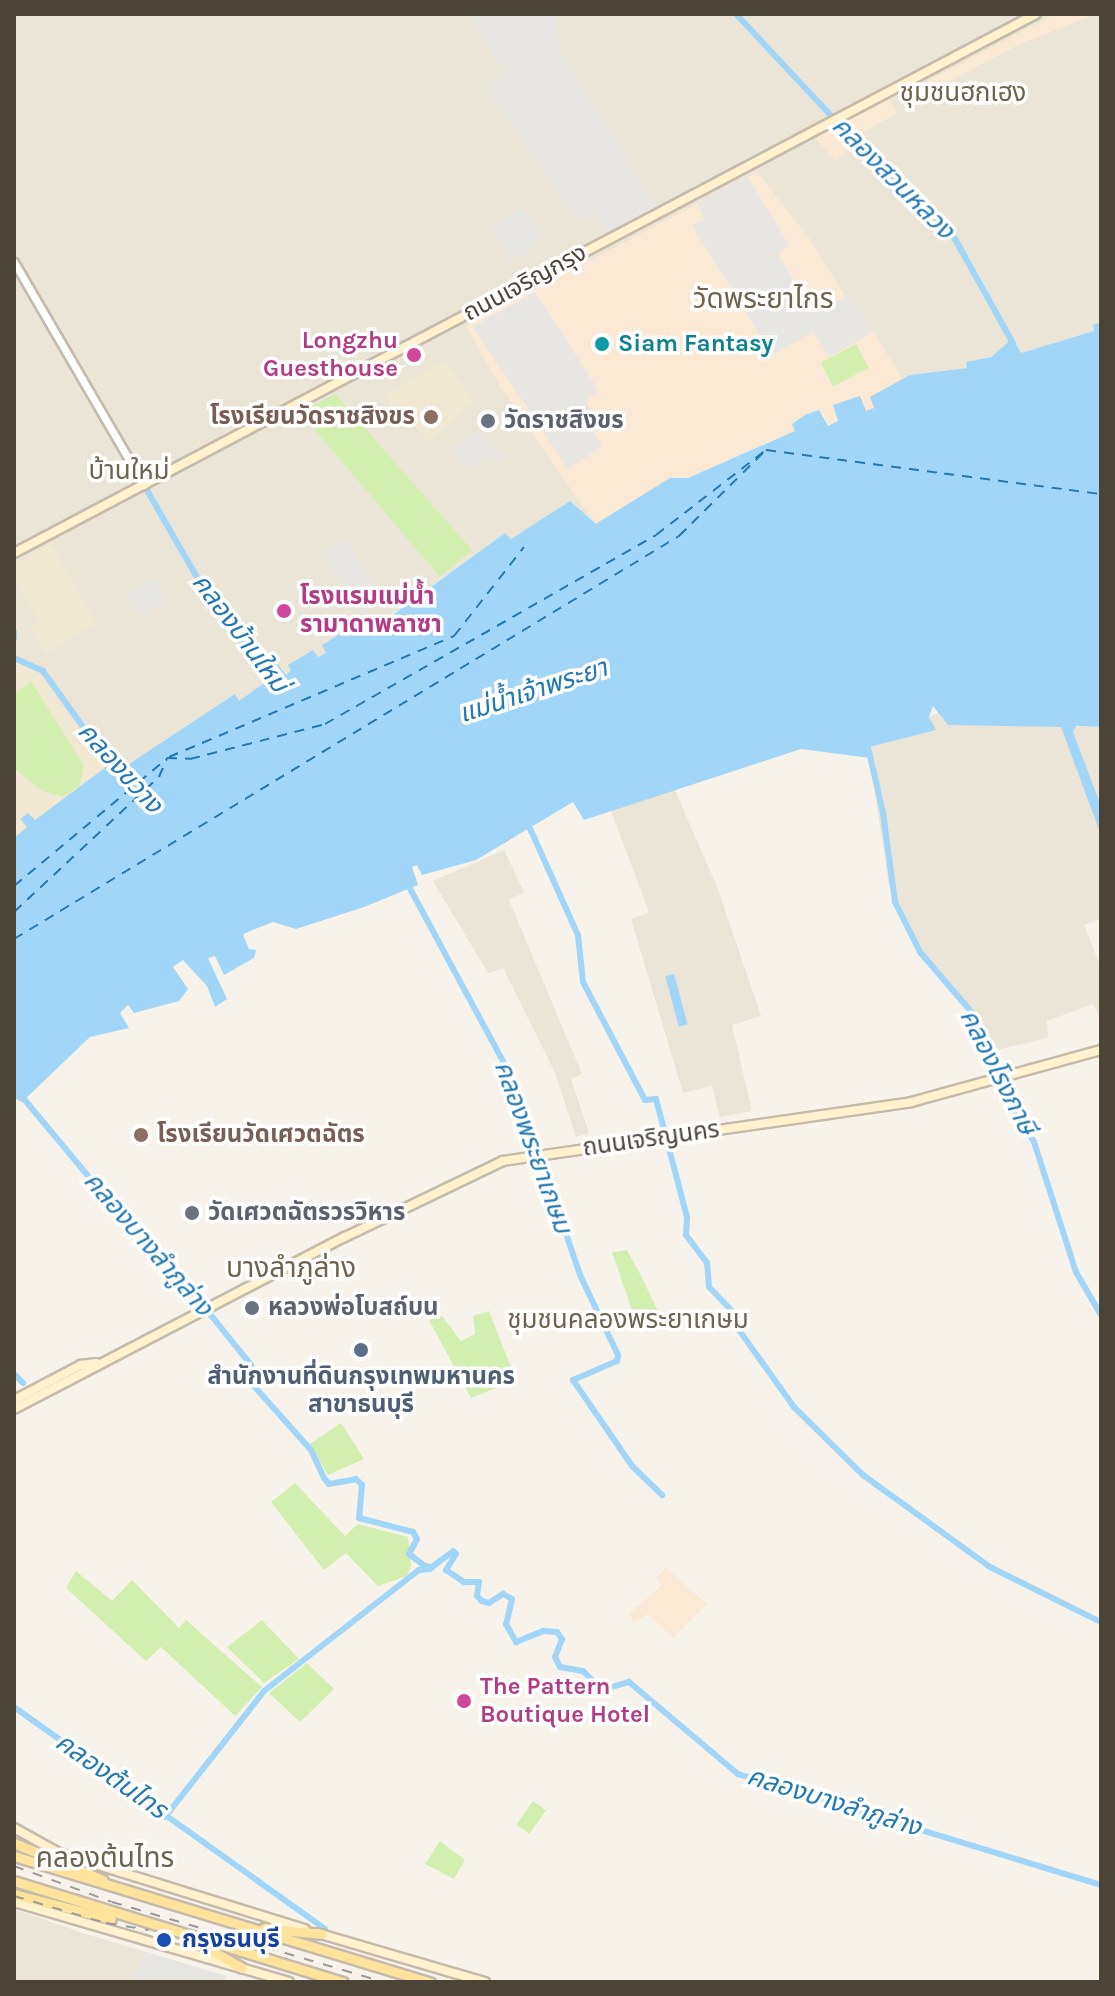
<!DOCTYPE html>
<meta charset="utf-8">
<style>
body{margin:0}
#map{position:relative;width:1115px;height:1996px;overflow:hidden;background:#f7f3eb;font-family:Karla,"Noto Sans Thai",sans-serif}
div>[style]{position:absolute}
.residential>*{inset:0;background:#ebe5d8}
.commercial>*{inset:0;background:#faead5}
.education>*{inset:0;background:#f1e8d3}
.green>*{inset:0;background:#d3efb0;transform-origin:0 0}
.parking>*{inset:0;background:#e8e6e2;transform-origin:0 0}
.water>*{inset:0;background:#a2d6f8;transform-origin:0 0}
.canal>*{height:6px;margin:-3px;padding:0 3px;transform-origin:3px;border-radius:3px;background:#a2d6f8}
.ferry>*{height:2px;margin-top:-1px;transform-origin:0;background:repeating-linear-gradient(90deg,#2178b4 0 10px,transparent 0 18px)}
.roads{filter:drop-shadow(2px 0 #c4bbac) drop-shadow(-2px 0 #c4bbac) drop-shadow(0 2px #c4bbac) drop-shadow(0 -2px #c4bbac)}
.tertiary>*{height:7px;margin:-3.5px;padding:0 3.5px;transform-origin:3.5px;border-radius:3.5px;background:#fff}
.secondary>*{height:8px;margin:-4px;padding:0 4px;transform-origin:4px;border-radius:4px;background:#fff2cc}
.primary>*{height:9px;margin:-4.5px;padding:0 4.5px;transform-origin:4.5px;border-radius:4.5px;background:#ffe29b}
.rail>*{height:2px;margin-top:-1px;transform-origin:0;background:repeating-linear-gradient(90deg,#9a9a9a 0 10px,transparent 0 20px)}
.dots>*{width:22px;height:22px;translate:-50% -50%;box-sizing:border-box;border:4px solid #fff;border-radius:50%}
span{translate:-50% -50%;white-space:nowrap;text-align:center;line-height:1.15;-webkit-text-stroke:7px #fff;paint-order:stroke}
.street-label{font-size:24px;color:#4c4437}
.hotel-label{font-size:24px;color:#b23c85;font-weight:700}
.right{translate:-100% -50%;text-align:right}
.left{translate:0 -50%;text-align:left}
.culture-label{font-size:24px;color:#0d838f;font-weight:700}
.education-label{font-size:24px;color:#785e54;font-weight:700}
.worship-label{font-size:24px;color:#5b616d;font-weight:700}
.service-label{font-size:24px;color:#4e5e75;font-weight:700}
.transit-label{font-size:24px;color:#164399;font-weight:700}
.neighbourhood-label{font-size:26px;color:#70624d}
.water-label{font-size:26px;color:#2178b4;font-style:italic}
.quarter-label{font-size:28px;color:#70624d}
.frame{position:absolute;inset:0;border:16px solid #4c4437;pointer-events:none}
</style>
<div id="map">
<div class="residential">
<i style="clip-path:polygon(14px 14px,1101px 14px,1101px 322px,1093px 325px,1094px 331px,1021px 353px,1013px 338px,1006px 349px,968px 368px,910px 375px,875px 408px,805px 415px,792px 424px,795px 431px,672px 482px,596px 525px,570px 501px,511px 540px,505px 533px,372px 629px,366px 620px,322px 645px,327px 652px,318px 657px,313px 651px,289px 666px,291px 670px,286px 675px,258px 662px,271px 679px,239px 702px,235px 695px,128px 765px,96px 745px,35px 820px,14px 838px)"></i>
<i style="clip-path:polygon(942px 712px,948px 725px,1101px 727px,1101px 918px,1084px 925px,1101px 968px,1101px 1020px,1093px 1004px,1047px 1021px,1048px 1038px,988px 1052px,971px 1014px,921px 956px,889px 885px,868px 747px,935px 729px,929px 716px)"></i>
<i style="clip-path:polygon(674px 788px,718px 889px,761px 1016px,732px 1025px,752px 1111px,720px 1117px,712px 1086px,683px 1093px,631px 919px,649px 912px,611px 811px)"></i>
<i style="clip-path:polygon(504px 850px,524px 892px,509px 900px,582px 1074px,571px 1079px,589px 1133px,576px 1137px,555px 1073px,503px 968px,488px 973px,433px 881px)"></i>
<i style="clip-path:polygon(14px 1909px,86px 1934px,147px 1952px,131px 1982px,14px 1982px)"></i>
</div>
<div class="commercial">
<i style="clip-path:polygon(1055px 14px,1096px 14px,1018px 45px,921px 96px,916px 87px)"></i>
<i style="clip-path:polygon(888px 96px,897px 113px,855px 137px,859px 142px,835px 161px,813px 136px)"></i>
<i style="clip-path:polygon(757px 172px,809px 238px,845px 296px,851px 294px,902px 379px,888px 387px,875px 408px,865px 412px,859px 396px,833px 405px,838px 422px,828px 426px,823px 413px,805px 415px,792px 424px,795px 431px,688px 478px,669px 479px,595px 524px,500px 386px,466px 326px)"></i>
<i style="clip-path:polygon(666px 1568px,707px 1604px,673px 1638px,648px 1614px,634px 1623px,629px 1614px,662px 1585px,656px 1578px)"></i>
</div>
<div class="education">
<i style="clip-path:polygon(444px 362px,475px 401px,429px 441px,384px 396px)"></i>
<i style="clip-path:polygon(51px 544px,96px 623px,46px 653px,31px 628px,40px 622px,14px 578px,14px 564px)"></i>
<i style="clip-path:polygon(14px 660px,38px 671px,82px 734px,111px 763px,14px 838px)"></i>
</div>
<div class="green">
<i style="left:856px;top:344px;width:27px;height:40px;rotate:62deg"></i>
<i style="clip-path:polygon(335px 394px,472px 550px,440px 577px,314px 429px,321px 423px,309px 407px)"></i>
<i style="clip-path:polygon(31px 681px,84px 765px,80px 785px,63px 797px,42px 791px,14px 768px,14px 694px)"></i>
<i style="clip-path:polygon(627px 1250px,639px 1272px,659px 1313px,635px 1319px,612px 1252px)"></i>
<i style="clip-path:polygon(489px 1311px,516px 1380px,471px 1398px,429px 1320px,442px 1316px,461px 1341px,475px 1334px,473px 1316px)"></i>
<i style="clip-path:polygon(341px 1423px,364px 1459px,328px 1475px,310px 1444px)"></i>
<i style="clip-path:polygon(295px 1483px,345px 1536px,358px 1524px,408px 1537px,411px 1566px,407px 1576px,378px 1586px,346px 1553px,324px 1570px,271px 1502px)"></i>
<i style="clip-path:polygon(76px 1571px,112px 1601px,132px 1580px,179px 1628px,186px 1620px,262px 1687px,235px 1716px,161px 1647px,146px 1661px,66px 1588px)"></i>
<i style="clip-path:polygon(262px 1620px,299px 1659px,264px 1683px,227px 1647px)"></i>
<i style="clip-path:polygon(307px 1663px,334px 1689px,300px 1722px,269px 1693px)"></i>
<i style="left:533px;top:1801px;width:16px;height:29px;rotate:35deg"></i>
<i style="clip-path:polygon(440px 1841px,465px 1860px,454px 1879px,425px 1864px)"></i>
</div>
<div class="parking">
<i style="clip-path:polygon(468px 14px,556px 14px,559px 48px,657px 207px,607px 233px,594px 211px,577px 221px,485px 86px,507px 72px)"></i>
<i style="clip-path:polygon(748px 177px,789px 245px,778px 254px,813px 313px,851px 294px,874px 332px,829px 357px,813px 332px,772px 355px,692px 225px,705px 220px,697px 203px)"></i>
<i style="clip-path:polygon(522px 207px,543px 238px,532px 244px,534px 249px,510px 260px,491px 228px)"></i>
<i style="clip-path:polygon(535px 292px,599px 391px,585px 400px,597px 420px,589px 426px,603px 446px,568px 469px,473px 327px)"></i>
<i style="clip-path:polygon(478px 430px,507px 457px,499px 463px,491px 454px,468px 471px,450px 451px)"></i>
<i style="left:344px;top:538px;width:74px;height:27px;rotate:57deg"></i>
<i style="left:154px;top:577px;width:26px;height:33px;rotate:59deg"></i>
<i style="clip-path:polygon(147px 1952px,227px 1976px,222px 1982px,131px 1982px)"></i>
</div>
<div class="water">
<i style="clip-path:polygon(1101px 322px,1101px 727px,1076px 726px,1073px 732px,1101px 806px,1101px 835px,1061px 727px,948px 725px,933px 706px,929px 717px,936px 730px,869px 747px,870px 758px,801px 749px,584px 820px,573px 802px,476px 860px,422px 875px,417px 865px,412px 867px,418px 885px,364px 907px,296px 929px,273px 922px,243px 934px,249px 949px,256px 950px,254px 958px,224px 975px,215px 956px,208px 958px,227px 999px,215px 1007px,207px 986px,183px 960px,173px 967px,188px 989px,179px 1001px,134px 1013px,128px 1005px,120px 1013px,129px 1028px,90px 1037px,22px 1102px,14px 1098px,14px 838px,27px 827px,20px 819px,28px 813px,35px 820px,110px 764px,94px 748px,96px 744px,129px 764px,235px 694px,239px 701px,270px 679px,258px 661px,270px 655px,286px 675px,291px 670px,288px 665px,313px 650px,318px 657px,326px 653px,322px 645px,365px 619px,373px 629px,505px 533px,511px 539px,570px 501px,596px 524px,670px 478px,688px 478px,795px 431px,792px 424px,805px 415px,819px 410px,828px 426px,838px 421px,833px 405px,860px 396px,866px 411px,874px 408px,870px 397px,910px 375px,967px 368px,966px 362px,991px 357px,1013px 338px,1021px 353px,1094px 331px,1093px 325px)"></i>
<i style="left:674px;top:974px;width:52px;height:9px;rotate:75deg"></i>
</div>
<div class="canal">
<i style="left:736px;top:14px;width:189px;rotate:46.9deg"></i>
<i style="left:865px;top:152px;width:68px;rotate:40.2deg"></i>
<i style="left:917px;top:196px;width:57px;rotate:48.5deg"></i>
<i style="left:955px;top:239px;width:119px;rotate:60.9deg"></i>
<i style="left:148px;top:492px;width:100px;rotate:60.1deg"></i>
<i style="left:198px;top:579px;width:86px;rotate:55.4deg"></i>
<i style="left:247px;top:650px;width:22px;rotate:36deg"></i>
<i style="left:14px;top:632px;width:6px;rotate:90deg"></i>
<i style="left:14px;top:658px;width:32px;rotate:24deg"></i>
<i style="left:43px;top:671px;width:96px;rotate:54.3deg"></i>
<i style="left:867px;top:743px;width:72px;rotate:77.1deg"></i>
<i style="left:883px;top:813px;width:90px;rotate:82.3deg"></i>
<i style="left:895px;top:902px;width:56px;rotate:63.4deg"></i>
<i style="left:920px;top:952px;width:83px;rotate:49.4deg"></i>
<i style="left:974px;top:1015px;width:95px;rotate:68.3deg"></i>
<i style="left:1009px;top:1103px;width:46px;rotate:57.3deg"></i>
<i style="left:1034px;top:1142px;width:137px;rotate:72.1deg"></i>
<i style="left:1076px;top:1272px;width:50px;rotate:59.8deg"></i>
<i style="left:528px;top:824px;width:122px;rotate:65.8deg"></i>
<i style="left:578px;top:935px;width:47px;rotate:83.9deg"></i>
<i style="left:583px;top:982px;width:133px;rotate:62.3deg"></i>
<i style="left:645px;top:1100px;width:11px;rotate:-5deg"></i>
<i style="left:656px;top:1099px;width:122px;rotate:75.3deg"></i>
<i style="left:687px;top:1217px;width:18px;rotate:93deg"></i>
<i style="left:686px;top:1235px;width:35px;rotate:53deg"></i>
<i style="left:707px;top:1263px;width:24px;rotate:85deg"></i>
<i style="left:709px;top:1287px;width:33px;rotate:46deg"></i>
<i style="left:732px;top:1311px;width:20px;rotate:70deg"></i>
<i style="left:739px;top:1330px;width:95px;rotate:54.5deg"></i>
<i style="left:794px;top:1407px;width:97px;rotate:44.6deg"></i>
<i style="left:863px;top:1475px;width:157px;rotate:35.9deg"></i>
<i style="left:990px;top:1567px;width:124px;rotate:26.4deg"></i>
<i style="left:407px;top:883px;width:226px;rotate:61.7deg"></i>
<i style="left:514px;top:1082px;width:204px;rotate:71.1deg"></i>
<i style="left:580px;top:1275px;width:89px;rotate:64.6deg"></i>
<i style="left:618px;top:1355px;width:6px;rotate:99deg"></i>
<i style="left:617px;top:1361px;width:48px;rotate:156.6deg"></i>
<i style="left:573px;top:1380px;width:104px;rotate:55.5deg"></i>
<i style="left:632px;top:1466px;width:42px;rotate:44deg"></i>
<i style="left:14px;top:1087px;width:155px;rotate:50.2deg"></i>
<i style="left:113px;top:1206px;width:14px;rotate:17deg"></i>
<i style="left:126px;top:1210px;width:199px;rotate:51.1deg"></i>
<i style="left:251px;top:1365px;width:13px;rotate:113deg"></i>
<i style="left:246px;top:1377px;width:98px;rotate:48.3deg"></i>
<i style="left:311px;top:1450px;width:31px;rotate:65deg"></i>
<i style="left:324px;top:1478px;width:8px;rotate:50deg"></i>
<i style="left:329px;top:1484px;width:27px;rotate:-10deg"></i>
<i style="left:356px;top:1479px;width:8px;rotate:45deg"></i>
<i style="left:362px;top:1485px;width:33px;rotate:95deg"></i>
<i style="left:359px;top:1518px;width:56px;rotate:14.5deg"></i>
<i style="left:413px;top:1532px;width:8px;rotate:60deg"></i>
<i style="left:417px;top:1539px;width:17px;rotate:118deg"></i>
<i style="left:409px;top:1554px;width:20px;rotate:37deg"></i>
<i style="left:425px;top:1566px;width:7px;rotate:8deg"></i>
<i style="left:432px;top:1567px;width:26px;rotate:-37deg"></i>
<i style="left:453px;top:1551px;width:4px;rotate:45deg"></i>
<i style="left:456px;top:1554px;width:19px;rotate:122deg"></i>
<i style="left:446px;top:1570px;width:22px;rotate:34deg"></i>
<i style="left:464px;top:1582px;width:15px"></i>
<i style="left:479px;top:1582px;width:14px;rotate:98deg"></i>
<i style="left:477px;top:1596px;width:7px;rotate:45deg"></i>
<i style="left:482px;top:1601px;width:7px;rotate:16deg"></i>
<i style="left:489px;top:1603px;width:17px;rotate:-33deg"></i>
<i style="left:503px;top:1594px;width:10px;rotate:29deg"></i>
<i style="left:512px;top:1599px;width:26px;rotate:103deg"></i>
<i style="left:506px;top:1624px;width:21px;rotate:61deg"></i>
<i style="left:516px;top:1642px;width:29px;rotate:-22deg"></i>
<i style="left:543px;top:1631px;width:14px;rotate:4deg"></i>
<i style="left:557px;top:1632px;width:9px;rotate:54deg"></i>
<i style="left:562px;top:1639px;width:19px;rotate:111deg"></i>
<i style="left:555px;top:1657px;width:11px;rotate:63deg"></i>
<i style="left:560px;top:1667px;width:23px;rotate:10deg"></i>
<i style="left:583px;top:1671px;width:27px;rotate:45deg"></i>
<i style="left:602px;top:1690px;width:28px;rotate:-17deg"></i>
<i style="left:629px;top:1682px;width:143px;rotate:40.2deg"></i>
<i style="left:738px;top:1774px;width:380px;rotate:17deg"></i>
<i style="left:14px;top:1374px;width:13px;rotate:45deg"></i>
<i style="left:14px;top:1707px;width:382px;rotate:35.5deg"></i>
<i style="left:165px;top:1817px;width:160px;rotate:-51.8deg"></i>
<i style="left:264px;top:1691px;width:197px;rotate:-38deg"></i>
<i style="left:419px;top:1570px;width:11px;rotate:-5deg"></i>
</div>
<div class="ferry">
<i style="left:169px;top:757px;width:310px;rotate:-23deg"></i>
<i style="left:454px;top:636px;width:113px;rotate:-51.8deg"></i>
<i style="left:14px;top:886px;width:195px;rotate:-39.8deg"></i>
<i style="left:14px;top:912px;width:198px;rotate:-43deg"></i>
<i style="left:159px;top:777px;width:21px;rotate:-67deg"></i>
<i style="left:167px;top:758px;width:23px;rotate:2deg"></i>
<i style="left:190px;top:759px;width:139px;rotate:-14.5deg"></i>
<i style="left:325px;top:724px;width:381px;rotate:-29.7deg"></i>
<i style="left:656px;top:535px;width:139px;rotate:-37.7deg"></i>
<i style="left:766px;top:450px;width:338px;rotate:7.5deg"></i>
<i style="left:14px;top:939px;width:778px;rotate:-31.22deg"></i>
<i style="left:679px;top:536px;width:121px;rotate:-44.7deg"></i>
</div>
<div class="roads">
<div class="tertiary">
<i style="left:14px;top:262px;width:258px;rotate:59.8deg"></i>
</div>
<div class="secondary">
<i style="left:14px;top:553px;width:1155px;rotate:-27.81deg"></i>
<i style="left:14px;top:1400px;width:76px;rotate:-27.6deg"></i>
<i style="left:81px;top:1365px;width:15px;rotate:-8deg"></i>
<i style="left:14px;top:1409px;width:373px;rotate:-27.5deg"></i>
<i style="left:345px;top:1237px;width:175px;rotate:-25.7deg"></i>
<i style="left:503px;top:1161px;width:412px;rotate:-8.2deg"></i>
<i style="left:911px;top:1102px;width:197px;rotate:-15.3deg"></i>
<i style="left:14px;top:1828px;width:51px;rotate:29.1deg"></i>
<i style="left:59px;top:1853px;width:257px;rotate:17.2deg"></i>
<i style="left:14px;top:1902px;width:286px;rotate:16.2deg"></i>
<i style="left:317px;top:1933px;width:175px;rotate:16.3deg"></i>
</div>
<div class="primary">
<i style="left:14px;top:1843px;width:96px;rotate:22.6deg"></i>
<i style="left:14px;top:1856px;width:435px;rotate:16.9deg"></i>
<i style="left:14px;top:1881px;width:344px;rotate:17.1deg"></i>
<i style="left:14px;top:1894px;width:100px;rotate:14.5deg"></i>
<i style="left:264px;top:1928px;width:58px;rotate:5.9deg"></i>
<i style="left:200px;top:1944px;width:48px;rotate:29.7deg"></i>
</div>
</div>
<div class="rail">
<i style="left:14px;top:1866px;width:104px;rotate:20.2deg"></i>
<i style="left:112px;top:1902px;width:284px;rotate:16.4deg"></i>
<i style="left:14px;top:1896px;width:96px;rotate:16.4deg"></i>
<i style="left:106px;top:1923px;width:43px;rotate:9.5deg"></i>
</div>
<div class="dots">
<i style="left:602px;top:344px;background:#0f9aa8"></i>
<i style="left:414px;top:355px;background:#d1479c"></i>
<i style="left:431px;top:417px;background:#8d6e63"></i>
<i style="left:488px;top:421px;background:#6b7280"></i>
<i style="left:284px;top:611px;background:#d1479c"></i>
<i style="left:141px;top:1135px;background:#8d6e63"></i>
<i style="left:192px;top:1213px;background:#6b7280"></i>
<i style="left:252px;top:1308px;background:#6b7280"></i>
<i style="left:361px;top:1350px;background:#5c6f8a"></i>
<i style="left:464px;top:1701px;background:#d1479c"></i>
<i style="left:164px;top:1940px;background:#1a4fb4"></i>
</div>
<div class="street-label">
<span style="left:525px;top:283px;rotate:-28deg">ถนนเจริญกรุง</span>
<span style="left:651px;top:1139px;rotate:-8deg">ถนนเจริญนคร</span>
</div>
<div class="hotel-label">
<span class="right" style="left:398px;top:355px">Longzhu<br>Guesthouse</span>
<span class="left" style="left:300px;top:611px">โรงแรมแม่น้ำ<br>รามาดาพลาซา</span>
<span class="left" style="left:480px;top:1701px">The Pattern<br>Boutique Hotel</span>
</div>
<div class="culture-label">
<span class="left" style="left:618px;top:344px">Siam Fantasy</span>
</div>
<div class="education-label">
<span class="right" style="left:415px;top:417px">โรงเรียนวัดราชสิงขร</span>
<span class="left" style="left:157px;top:1135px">โรงเรียนวัดเศวตฉัตร</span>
</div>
<div class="worship-label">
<span class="left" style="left:504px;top:421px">วัดราชสิงขร</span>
<span class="left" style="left:208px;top:1213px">วัดเศวตฉัตรวรวิหาร</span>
<span class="left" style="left:268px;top:1308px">หลวงพ่อโบสถ์บน</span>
</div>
<div class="service-label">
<span style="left:361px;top:1391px">สํานักงานที่ดินกรุงเทพมหานคร<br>สาขาธนบุรี</span>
</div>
<div class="transit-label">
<span class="left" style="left:182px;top:1940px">กรุงธนบุรี</span>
</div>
<div class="neighbourhood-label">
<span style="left:963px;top:93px">ชุมชนฮกเฮง</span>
<span style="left:129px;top:471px">บ้านใหม่</span>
<span style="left:628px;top:1320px">ชุมชนคลองพระยาเกษม</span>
</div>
<div class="water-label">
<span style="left:893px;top:178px;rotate:45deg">คลองสวนหลวง</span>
<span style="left:240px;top:633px;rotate:53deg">คลองบ้านใหม่</span>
<span style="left:533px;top:691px;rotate:-18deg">แม่น้ำเจ้าพระยา</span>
<span style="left:120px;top:768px;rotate:48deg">คลองขวาง</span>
<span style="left:998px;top:1072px;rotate:63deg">คลองโรงภาษี</span>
<span style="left:533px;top:1147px;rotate:70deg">คลองพระยาเกษม</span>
<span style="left:148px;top:1244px;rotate:49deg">คลองบางลำภูล่าง</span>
<span style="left:111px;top:1776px;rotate:35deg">คลองต้นไทร</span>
<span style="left:834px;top:1802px;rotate:17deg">คลองบางลำภูล่าง</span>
</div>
<div class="quarter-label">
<span style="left:763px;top:299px">วัดพระยาไกร</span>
<span style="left:291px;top:1268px">บางลำภูล่าง</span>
<span style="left:105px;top:1858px">คลองต้นไทร</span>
</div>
<div class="frame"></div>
</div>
